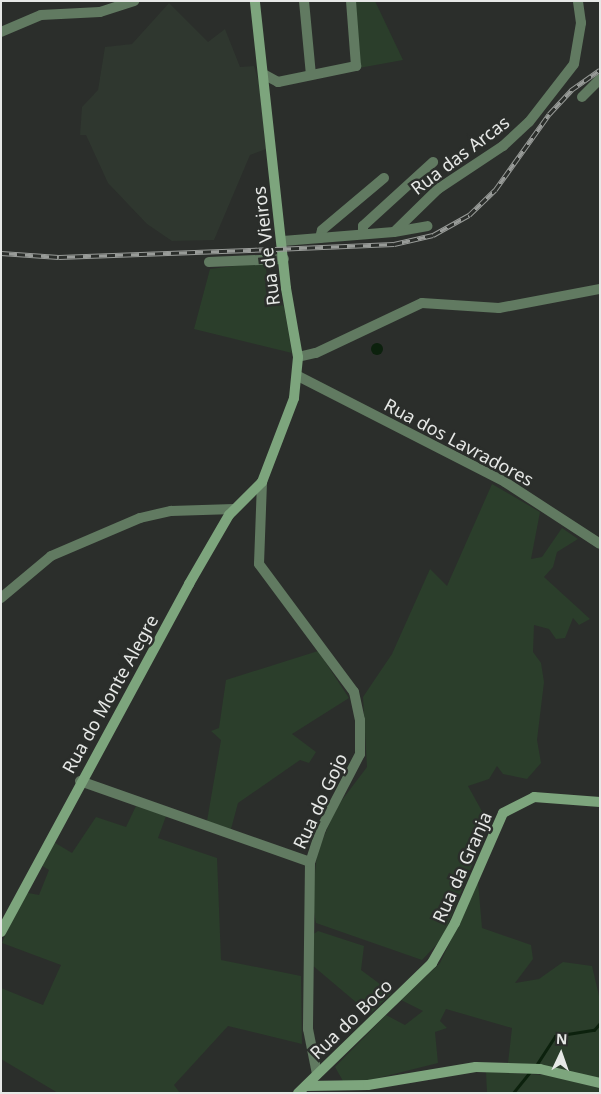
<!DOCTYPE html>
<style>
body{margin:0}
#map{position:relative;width:601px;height:1094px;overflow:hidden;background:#2b2e2b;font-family:"Noto Sans",sans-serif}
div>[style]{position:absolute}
.built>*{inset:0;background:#2f372f}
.green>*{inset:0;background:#2b3e2b}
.water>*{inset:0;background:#0c210d}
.round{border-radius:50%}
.stream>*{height:2.5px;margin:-1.25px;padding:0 1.25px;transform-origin:1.25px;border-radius:1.25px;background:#0c210d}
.street>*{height:10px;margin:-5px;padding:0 5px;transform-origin:5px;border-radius:5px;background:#617a61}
.secondary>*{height:10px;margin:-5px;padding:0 5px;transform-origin:5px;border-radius:5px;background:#7da57d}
.rail>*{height:4.5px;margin-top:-2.25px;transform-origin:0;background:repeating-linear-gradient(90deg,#2b2e2b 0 8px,#989b98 0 16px);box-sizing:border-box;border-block:1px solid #989b98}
span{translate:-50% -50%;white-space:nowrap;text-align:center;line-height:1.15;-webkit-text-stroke:5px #2b2e2b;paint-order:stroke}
.street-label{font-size:18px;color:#e6e8e6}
.frame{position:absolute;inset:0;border:2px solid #e6e8e6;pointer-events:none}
.north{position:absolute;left:536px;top:1029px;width:50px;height:50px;-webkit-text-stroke:4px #2b2e2b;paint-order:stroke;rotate:3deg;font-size:14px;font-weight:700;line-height:20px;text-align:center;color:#e6e8e6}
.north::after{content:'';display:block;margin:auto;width:18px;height:22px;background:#e6e8e6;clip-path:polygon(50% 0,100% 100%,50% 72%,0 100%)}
</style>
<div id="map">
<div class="built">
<i style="clip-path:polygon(169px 3px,208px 42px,225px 29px,240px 67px,254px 66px,259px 83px,266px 149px,250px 155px,214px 240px,172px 241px,147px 224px,108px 183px,86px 135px,80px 135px,82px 107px,98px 90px,105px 47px,132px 44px)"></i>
</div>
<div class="green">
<i style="clip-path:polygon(354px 1px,375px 1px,403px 60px,359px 68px)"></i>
<i style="clip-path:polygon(265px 262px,267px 276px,284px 307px,292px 353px,194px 329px,210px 269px)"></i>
<i style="clip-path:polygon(492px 484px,540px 512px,531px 559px,542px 557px,562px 528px,578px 539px,557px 552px,553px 567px,544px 577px,590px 619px,579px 625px,573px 618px,565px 638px,556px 639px,549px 629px,534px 625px,533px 652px,541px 663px,544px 682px,537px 740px,541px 763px,527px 779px,503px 774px,497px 766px,489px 779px,468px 786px,489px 824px,442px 939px,422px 960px,316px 923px,312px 903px,317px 853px,336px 808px,367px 767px,363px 697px,392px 654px,430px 569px,447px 586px)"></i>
<i style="clip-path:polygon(318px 651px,349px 698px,292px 734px,316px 752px,309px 763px,300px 760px,238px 803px,231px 829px,207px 821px,221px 740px,211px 731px,219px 728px,226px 680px)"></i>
<i style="clip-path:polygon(136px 806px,166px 816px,158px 838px,217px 858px,221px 960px,301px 976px,302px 1044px,228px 1026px,174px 1085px,180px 1093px,58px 1093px,1px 1059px,1px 988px,43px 1005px,61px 965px,2px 943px,23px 892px,39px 895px,49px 870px,39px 864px,52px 841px,72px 853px,96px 817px,126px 827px)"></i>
<i style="clip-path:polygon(478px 882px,482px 928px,531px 945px,533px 959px,515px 983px,539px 979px,563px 962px,592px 966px,600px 1000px,600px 1078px,540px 1065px,508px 1063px,512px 1028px,446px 1009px,440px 1021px,447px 1028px,435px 1032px,438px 1063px,370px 1080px,343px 1081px,335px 1067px,386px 1015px,405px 1025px,423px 1011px,401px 1000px,440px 963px)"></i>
<i style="clip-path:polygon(318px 931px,364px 946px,361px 970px,392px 993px,370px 1014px,312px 965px,312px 935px)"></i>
<i style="clip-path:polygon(486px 1072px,545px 1075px,600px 1088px,600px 1093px,487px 1093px)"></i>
</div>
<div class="water">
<i class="round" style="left:371px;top:343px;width:12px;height:12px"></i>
</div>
<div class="stream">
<i style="left:537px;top:1064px;width:33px;rotate:-57deg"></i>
<i style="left:555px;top:1036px;width:39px;rotate:-9deg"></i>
<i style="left:594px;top:1030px;width:9px;rotate:-49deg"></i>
<i style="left:513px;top:1093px;width:26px;rotate:-51deg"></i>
</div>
<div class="street">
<i style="left:304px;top:1px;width:74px;rotate:84.6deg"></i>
<i style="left:1px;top:32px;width:43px;rotate:-23deg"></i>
<i style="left:41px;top:15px;width:59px;rotate:-2.9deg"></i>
<i style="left:100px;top:12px;width:36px;rotate:-18deg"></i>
<i style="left:265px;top:75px;width:15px;rotate:28deg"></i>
<i style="left:278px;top:82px;width:80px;rotate:-11.6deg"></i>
<i style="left:356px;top:66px;width:65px;rotate:-94.4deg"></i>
<i style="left:582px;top:97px;width:25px;rotate:-45deg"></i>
<i style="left:394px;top:232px;width:34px;rotate:-10deg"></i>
<i style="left:363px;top:234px;width:8px;rotate:-90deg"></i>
<i style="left:363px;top:226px;width:95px;rotate:-42.4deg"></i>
<i style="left:320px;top:238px;width:8px;rotate:-76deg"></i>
<i style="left:322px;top:230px;width:81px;rotate:-40deg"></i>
<i style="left:283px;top:241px;width:111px;rotate:-4.6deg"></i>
<i style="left:394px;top:232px;width:62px;rotate:-44.3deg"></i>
<i style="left:438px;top:189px;width:78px;rotate:-33.5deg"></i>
<i style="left:503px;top:146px;width:35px;rotate:-43deg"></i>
<i style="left:529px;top:122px;width:73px;rotate:-52.2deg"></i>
<i style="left:574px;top:64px;width:42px;rotate:-80.3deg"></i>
<i style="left:581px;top:23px;width:22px;rotate:-98deg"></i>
<i style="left:209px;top:262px;width:75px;rotate:-2.3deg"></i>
<i style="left:298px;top:357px;width:18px;rotate:-13deg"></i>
<i style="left:316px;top:353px;width:117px;rotate:-25.3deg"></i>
<i style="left:422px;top:303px;width:77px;rotate:3.7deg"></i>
<i style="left:499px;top:308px;width:103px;rotate:-10.7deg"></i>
<i style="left:298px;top:376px;width:233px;rotate:27.1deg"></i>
<i style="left:505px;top:482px;width:113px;rotate:33.1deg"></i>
<i style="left:262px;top:482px;width:82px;rotate:92.1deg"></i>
<i style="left:259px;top:564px;width:159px;rotate:53.4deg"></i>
<i style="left:354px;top:692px;width:29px;rotate:78deg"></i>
<i style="left:360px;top:720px;width:34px;rotate:90deg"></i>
<i style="left:360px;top:754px;width:85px;rotate:117.5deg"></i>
<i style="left:321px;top:829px;width:35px;rotate:108deg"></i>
<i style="left:310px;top:862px;width:167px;rotate:90.7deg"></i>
<i style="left:308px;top:1029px;width:46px;rotate:78.7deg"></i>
<i style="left:1px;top:598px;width:65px;rotate:-40deg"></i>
<i style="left:51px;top:556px;width:97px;rotate:-23.1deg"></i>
<i style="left:140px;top:518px;width:32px;rotate:-13deg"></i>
<i style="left:171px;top:511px;width:63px;rotate:-1.8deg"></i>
<i style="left:80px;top:781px;width:244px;rotate:19.4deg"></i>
</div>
<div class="secondary">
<i style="left:1px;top:932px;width:396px;rotate:-61.6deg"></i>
<i style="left:189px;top:584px;width:80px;rotate:-59.9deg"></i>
<i style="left:229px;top:515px;width:47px;rotate:-45deg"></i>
<i style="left:262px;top:482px;width:90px;rotate:-69.1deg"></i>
<i style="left:294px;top:398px;width:41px;rotate:-84.4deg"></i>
<i style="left:298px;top:357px;width:70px;rotate:-99.9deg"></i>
<i style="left:286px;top:288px;width:289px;rotate:-96.2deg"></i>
<i style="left:306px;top:1086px;width:62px;rotate:-0.9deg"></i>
<i style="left:368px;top:1085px;width:109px;rotate:-9.5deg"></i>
<i style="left:476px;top:1067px;width:64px;rotate:1.8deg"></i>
<i style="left:540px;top:1069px;width:62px;rotate:13.1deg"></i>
<i style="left:298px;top:1093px;width:187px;rotate:-44.1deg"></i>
<i style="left:432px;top:963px;width:46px;rotate:-60.1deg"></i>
<i style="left:455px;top:923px;width:120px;rotate:-66.4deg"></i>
<i style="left:503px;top:813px;width:35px;rotate:-27deg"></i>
<i style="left:534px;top:797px;width:66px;rotate:4.3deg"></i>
</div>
<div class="rail">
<i style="left:1px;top:253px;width:58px;rotate:3.9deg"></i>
<i style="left:59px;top:257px;width:216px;rotate:-2.1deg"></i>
<i style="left:275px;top:249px;width:119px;rotate:-2.4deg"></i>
<i style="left:394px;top:244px;width:40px;rotate:-13deg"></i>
<i style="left:433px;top:235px;width:41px;rotate:-29.1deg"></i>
<i style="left:469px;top:215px;width:36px;rotate:-44deg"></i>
<i style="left:495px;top:190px;width:93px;rotate:-54.6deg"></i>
<i style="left:549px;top:114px;width:33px;rotate:-47deg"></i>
<i style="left:571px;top:90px;width:35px;rotate:-35deg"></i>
</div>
<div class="street-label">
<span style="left:460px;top:155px;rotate:-37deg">Rua das Arcas</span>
<span style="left:266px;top:246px;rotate:-97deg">Rua de Vieiros</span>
<span style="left:459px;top:442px;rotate:28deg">Rua dos Lavradores</span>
<span style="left:110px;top:694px;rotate:-61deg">Rua do Monte Alegre</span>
<span style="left:320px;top:801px;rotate:-65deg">Rua do Gojo</span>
<span style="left:462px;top:867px;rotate:-66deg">Rua da Granja</span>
<span style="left:351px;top:1019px;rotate:-44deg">Rua do Boco</span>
</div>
<div class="frame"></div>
<div class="north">N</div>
</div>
